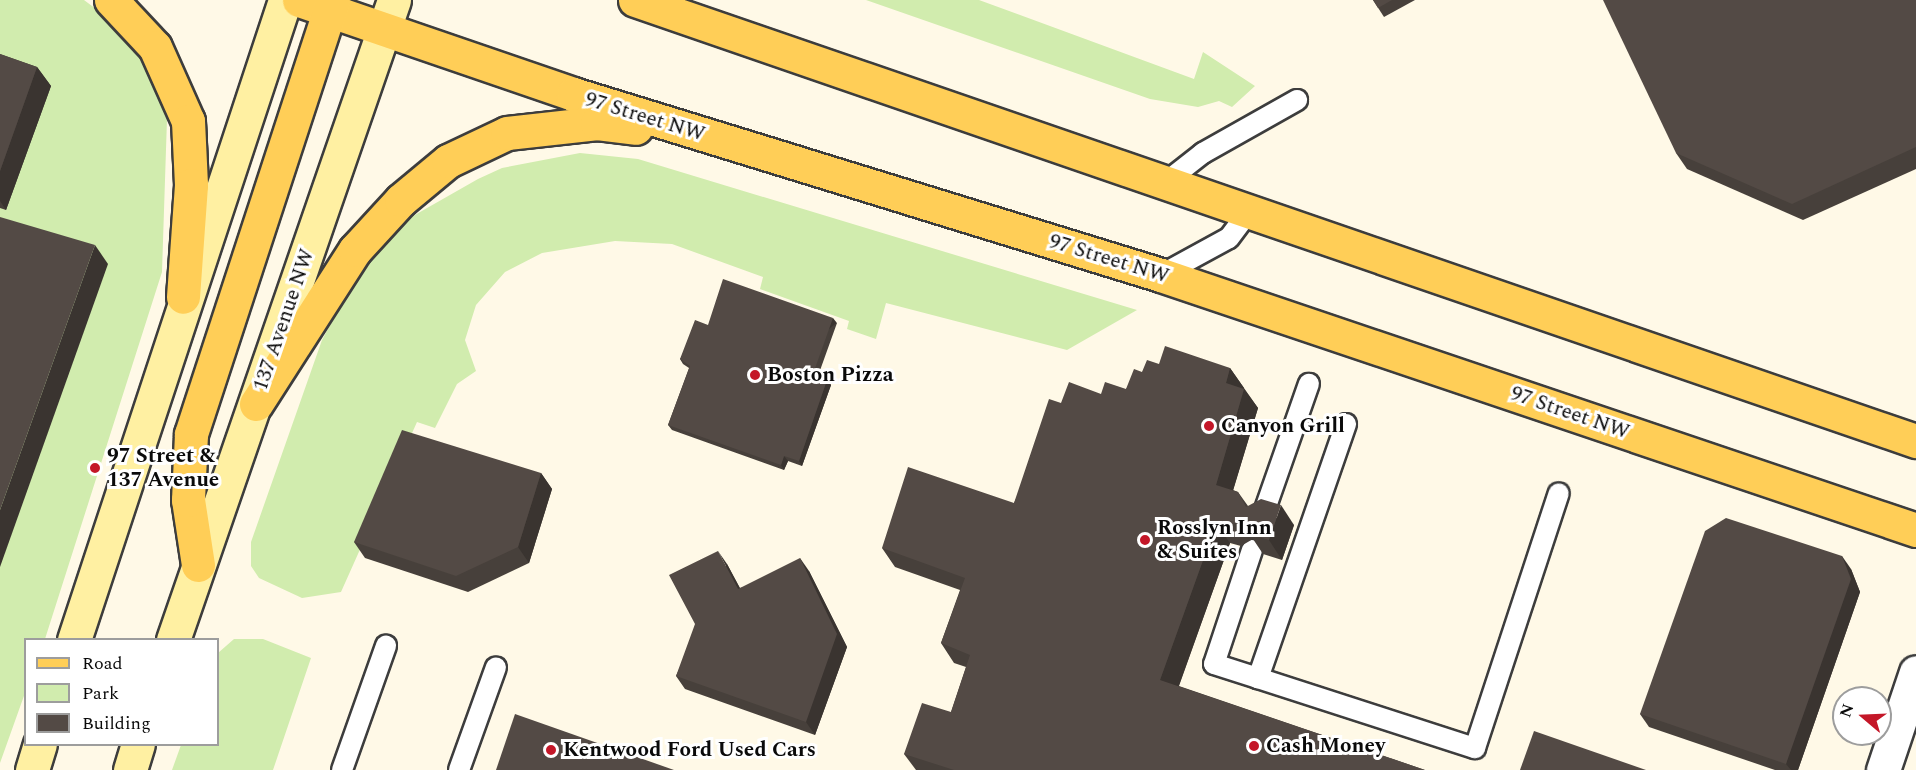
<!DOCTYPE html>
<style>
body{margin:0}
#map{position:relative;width:1916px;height:770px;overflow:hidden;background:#fff9e7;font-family:Spectral,serif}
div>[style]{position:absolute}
.green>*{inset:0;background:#d1ecae}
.roads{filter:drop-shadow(2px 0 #3d3d3d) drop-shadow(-2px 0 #3d3d3d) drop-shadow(0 2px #3d3d3d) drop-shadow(0 -2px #3d3d3d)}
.service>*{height:20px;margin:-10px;padding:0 10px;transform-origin:10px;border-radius:10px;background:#fff}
.tertiary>*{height:33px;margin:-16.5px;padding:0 16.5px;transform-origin:16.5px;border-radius:16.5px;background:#fff}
.secondary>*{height:33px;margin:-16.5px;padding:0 16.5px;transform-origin:16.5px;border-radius:16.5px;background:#fff0a2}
.primary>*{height:33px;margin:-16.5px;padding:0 16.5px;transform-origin:16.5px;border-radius:16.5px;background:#ffce57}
.wall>*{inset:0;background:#47403b}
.shaded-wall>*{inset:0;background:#3a3430;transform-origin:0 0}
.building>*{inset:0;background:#534a45}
.dots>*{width:16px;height:16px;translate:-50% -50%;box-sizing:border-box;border:3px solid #fff;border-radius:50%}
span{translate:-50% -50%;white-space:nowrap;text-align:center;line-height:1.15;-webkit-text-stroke:6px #fff;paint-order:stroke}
.street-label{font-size:21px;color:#0a0a0a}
.poi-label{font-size:21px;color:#0a0a0a;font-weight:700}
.left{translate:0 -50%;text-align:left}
.legend{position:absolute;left:24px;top:638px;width:195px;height:108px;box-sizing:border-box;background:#fff;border:2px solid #9d9d9d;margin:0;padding:8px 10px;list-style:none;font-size:18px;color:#0a0a0a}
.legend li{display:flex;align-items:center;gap:12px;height:30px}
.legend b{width:30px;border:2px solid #9d9d9d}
.north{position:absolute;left:1832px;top:686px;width:60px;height:60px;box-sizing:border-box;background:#fff;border:2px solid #9d9d9d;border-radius:50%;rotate:289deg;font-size:16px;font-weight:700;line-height:24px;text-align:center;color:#0a0a0a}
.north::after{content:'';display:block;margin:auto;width:21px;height:27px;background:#c41728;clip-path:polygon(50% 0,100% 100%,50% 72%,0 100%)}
</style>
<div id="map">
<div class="green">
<i style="clip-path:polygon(0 0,84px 0,108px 18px,148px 67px,167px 119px,162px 272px,45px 639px,26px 640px,25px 693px,0 763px)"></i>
<i style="clip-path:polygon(866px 0,979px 0,1194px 79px,1203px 52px,1255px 86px,1232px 107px,1219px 101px,1198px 107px,1150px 99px)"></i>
<i style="clip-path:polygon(580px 153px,638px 159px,1137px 310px,1067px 350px,886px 303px,876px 339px,847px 329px,849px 321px,760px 289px,763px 277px,672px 244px,615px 241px,542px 253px,505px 272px,476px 305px,465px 340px,476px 371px,457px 384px,435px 428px,417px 422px,341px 592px,302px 598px,259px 578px,251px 566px,251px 542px,322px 340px,355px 279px,399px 224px,478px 179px,502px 168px)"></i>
<i style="clip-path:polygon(234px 639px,263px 639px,311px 658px,273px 770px,172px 770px,181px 745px,218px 744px,218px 653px)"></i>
</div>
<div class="roads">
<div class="service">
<i style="left:1166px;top:182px;width:47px;rotate:-38.1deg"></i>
<i style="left:1203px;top:153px;width:108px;rotate:-29.4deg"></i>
<i style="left:1161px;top:275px;width:77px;rotate:-28.6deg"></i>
<i style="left:1229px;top:238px;width:34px;rotate:-53deg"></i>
<i style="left:1346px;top:424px;width:269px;rotate:109.1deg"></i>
<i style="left:1258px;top:678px;width:228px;rotate:17.9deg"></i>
<i style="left:1475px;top:748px;width:268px;rotate:-71.8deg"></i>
<i style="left:1263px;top:515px;width:139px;rotate:-70.7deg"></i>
<i style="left:1252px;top:550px;width:120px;rotate:108.4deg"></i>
<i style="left:1214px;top:664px;width:46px;rotate:17.7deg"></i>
<i style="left:342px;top:770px;width:132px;rotate:-70.5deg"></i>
<i style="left:459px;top:770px;width:109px;rotate:-70.2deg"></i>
</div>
<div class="tertiary">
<i style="left:1883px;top:770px;width:103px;rotate:-71.4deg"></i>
</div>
<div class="secondary">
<i style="left:74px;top:640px;width:674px;rotate:-71.75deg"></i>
<i style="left:173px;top:640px;width:677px;rotate:-70.95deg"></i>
<i style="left:32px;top:770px;width:27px;rotate:-73deg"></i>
<i style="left:130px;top:770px;width:27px;rotate:-73deg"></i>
</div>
<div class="primary">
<i style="left:111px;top:0;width:64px;rotate:46.9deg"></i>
<i style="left:155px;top:47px;width:81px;rotate:66deg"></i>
<i style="left:188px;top:121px;width:64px;rotate:87.3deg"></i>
<i style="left:191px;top:185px;width:112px;rotate:94.1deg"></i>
<i style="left:299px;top:0;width:290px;rotate:18.9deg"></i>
<i style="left:573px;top:94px;width:615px;rotate:17.11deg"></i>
<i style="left:1161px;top:275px;width:797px;rotate:18.66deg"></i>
<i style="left:635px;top:0;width:1355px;rotate:19deg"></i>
<i style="left:256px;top:404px;width:183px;rotate:-57.3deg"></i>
<i style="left:355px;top:250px;width:68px;rotate:-47.4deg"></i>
<i style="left:401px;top:200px;width:61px;rotate:-39.7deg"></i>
<i style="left:448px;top:161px;width:65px;rotate:-25.4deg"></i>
<i style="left:507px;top:133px;width:91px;rotate:-6.3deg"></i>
<i style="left:597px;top:123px;width:39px;rotate:7deg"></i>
<i style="left:198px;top:565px;width:66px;rotate:-98.7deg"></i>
<i style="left:188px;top:500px;width:66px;rotate:-87.4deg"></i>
<i style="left:191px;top:434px;width:457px;rotate:-71.9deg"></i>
</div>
</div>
<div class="wall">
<i style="clip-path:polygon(1373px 0,1415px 0,1384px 17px)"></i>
<i style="clip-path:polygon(1916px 0,1916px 169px,1803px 220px,1687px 169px,1676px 153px)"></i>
<i style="clip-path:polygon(0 54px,37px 67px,51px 86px,6px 210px,0 208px)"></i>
<i style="clip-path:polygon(837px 323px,818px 376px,827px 380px,831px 385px,802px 466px,788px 461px,784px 470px,672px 430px,668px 425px,689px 368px,683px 364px,680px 359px,708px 325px)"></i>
<i style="clip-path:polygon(1159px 364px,1230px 368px,1258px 408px,1233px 490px,1238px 492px,1248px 506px,1294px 525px,1282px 560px,1263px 554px,1253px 539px,1241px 546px,1230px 543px,1179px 686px,1425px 770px,916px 770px,904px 754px,951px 712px,966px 667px,954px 663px,941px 643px,960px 590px,895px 567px,882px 548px,1014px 503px,1061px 403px,1126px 389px,1142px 372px)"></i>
<i style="clip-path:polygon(541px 473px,552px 489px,529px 563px,468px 592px,365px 558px,354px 542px)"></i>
<i style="clip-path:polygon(727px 564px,740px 588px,809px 571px,847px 647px,815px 735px,685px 689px,676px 676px)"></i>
<i style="clip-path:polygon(1851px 569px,1860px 592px,1798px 770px,1775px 770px,1649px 727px,1640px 714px)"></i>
</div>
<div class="shaded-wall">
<i style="clip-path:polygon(37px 67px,51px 86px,6px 210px,0 201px,0 171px)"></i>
<i style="clip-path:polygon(95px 245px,108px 264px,0 567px,0 510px)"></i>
<i style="left:833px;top:318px;width:6px;height:59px;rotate:51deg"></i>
<i style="clip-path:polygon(1230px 368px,1244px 388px,1240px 402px,1226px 383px)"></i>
<i style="clip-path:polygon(827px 380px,831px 385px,802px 466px,799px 461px)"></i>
<i style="clip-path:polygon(1244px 389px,1258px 408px,1229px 504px,1216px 485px)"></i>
<i style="clip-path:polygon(784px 456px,788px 461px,784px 470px,781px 465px)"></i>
<i style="clip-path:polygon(541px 473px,552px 489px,529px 563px,518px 547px)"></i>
<i style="clip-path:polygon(1281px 505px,1294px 525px,1282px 560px,1269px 540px)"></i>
<i style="clip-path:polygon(1216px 524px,1230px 543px,1174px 699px,1160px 680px)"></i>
<i style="clip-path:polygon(718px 551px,727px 564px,747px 602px,738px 589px)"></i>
<i style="clip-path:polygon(1842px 556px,1851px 569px,1860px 592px,1798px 770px,1791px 770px,1786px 764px)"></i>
<i style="clip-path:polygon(800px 558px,809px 571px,847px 647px,815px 735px,806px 722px)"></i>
</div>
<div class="building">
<i style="clip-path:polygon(1373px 0,1392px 0,1378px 8px)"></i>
<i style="clip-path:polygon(1603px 0,1916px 0,1916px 147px,1792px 204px,1676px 153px)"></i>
<i style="clip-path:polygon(0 54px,37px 67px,0 171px)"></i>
<i style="clip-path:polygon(0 217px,95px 245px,0 510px)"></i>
<i style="clip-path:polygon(723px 279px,833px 318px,813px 374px,827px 380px,799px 461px,784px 456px,781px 465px,668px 425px,690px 366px,680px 359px,695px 320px,708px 325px)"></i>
<i style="clip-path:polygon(1165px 346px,1230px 368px,1226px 383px,1244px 389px,1216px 485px,1238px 492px,1246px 507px,1261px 499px,1281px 505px,1269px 540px,1250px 534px,1242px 519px,1227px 527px,1216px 524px,1160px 680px,1425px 770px,954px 770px,904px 754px,922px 703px,951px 712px,970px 655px,941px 643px,965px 578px,882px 548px,908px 467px,1014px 503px,1049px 399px,1061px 403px,1069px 382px,1101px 394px,1105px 382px,1126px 389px,1134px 369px,1142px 372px,1147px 360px,1159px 364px)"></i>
<i style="clip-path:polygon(402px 430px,541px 473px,518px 547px,456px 576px,354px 542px)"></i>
<i style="clip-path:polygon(1726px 518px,1842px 556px,1851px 579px,1786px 764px,1640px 714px,1705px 531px)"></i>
<i style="clip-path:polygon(718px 551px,738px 589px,800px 558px,837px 634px,806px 722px,676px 676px,695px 624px,669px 575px)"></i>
<i style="clip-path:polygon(515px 714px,674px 770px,496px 770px)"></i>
<i style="clip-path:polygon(1534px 731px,1646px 770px,1520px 770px)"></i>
</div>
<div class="dots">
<i style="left:755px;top:375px;background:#c41728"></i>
<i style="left:1209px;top:426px;background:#c41728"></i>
<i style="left:95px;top:468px;background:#c41728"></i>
<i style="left:1145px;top:540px;background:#c41728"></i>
<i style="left:1254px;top:746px;background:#c41728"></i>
<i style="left:551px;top:750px;background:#c41728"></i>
</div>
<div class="street-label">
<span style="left:645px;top:117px;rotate:17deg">97 Street NW</span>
<span style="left:1109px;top:259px;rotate:17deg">97 Street NW</span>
<span style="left:284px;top:320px;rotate:-71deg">137 Avenue NW</span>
<span style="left:1570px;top:413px;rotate:19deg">97 Street NW</span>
</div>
<div class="poi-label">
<span class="left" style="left:767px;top:375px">Boston Pizza</span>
<span class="left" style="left:1221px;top:426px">Canyon Grill</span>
<span class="left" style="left:107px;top:468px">97 Street &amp;<br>137 Avenue</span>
<span class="left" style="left:1157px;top:540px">Rosslyn Inn<br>&amp; Suites</span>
<span class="left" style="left:1266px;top:746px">Cash Money</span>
<span class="left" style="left:563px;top:750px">Kentwood Ford Used Cars</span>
</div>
<ul class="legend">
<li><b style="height:8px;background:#ffce57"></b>Road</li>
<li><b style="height:16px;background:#d1ecae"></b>Park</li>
<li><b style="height:16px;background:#534a45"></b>Building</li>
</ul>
<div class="north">N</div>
</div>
